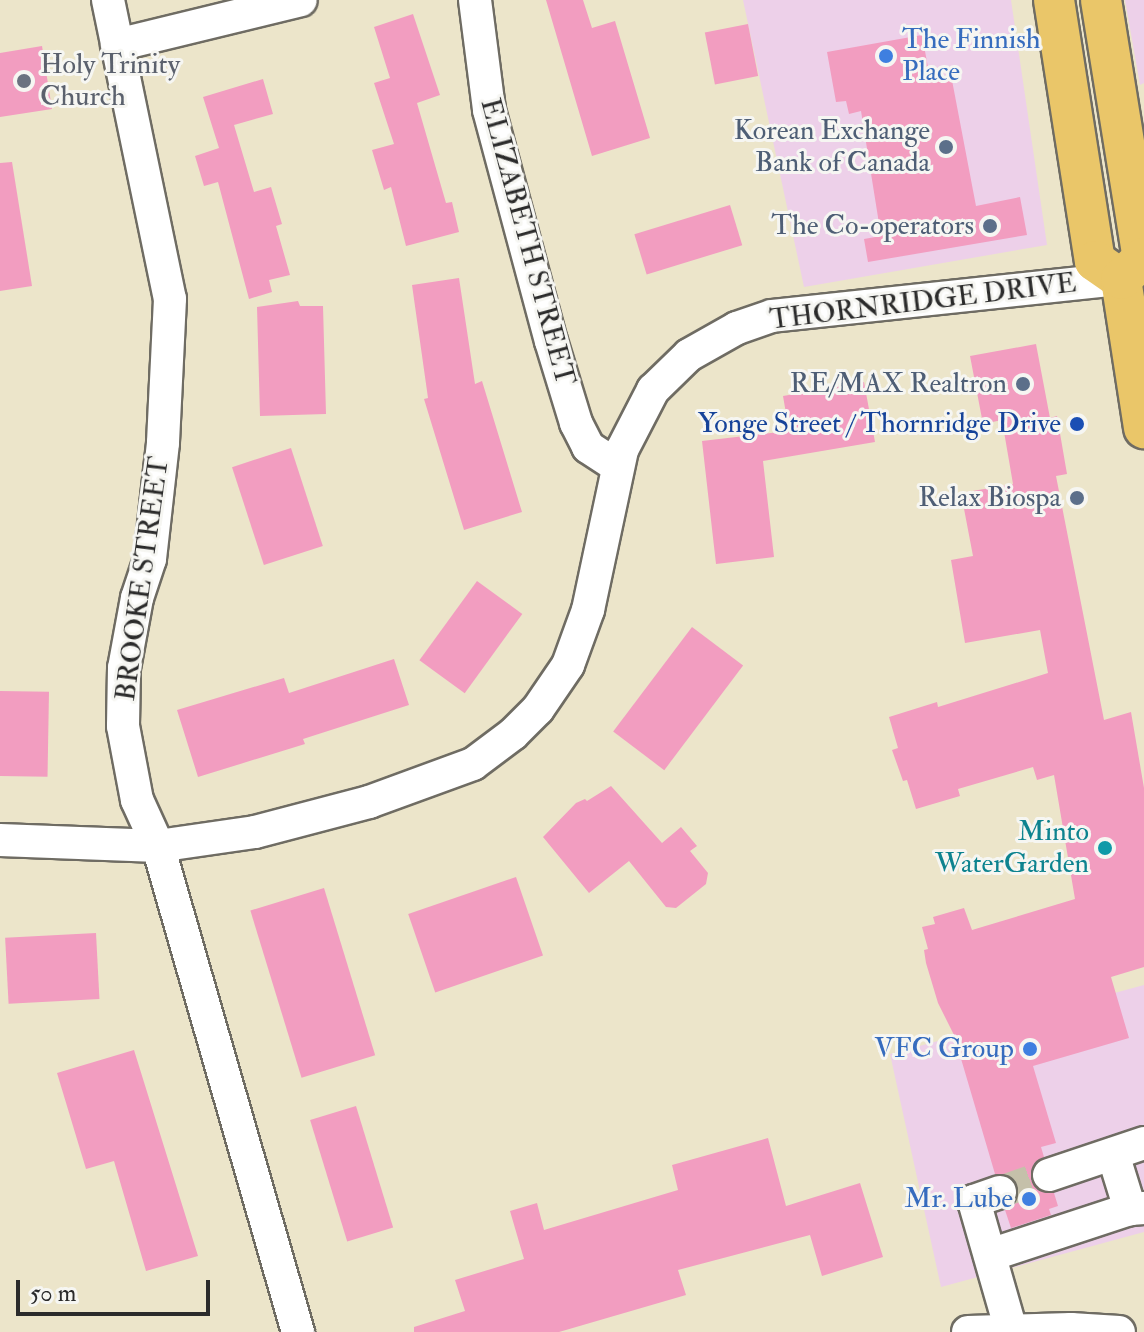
<!DOCTYPE html>
<html>
<head>
<meta charset="utf-8">
<style>
  body { margin:0 }
  #map { position:relative; width:1144px; height:1332px; overflow:hidden; background:#ece5ca; font-family:"IM FELL Double Pica",serif }
  div>[style] { position:absolute }
  [style*='--x'] { left:calc(var(--x)*1px); top:calc(var(--y)*1px); width:calc(var(--w)*1px); rotate:calc(var(--a)*1deg) }
  .built>* { inset:0; background:#edd0e9 }
  .building>* { inset:0; background:#f29dc0; transform-origin:0 0 }
  .minor-tunnel>* { height:32px; margin-top:-16px; transform-origin:0; background:repeating-linear-gradient(90deg,#c5c0aa 0 32px,transparent 0 48px) }
  .roads { filter:drop-shadow(2px 0 #6f6c63) drop-shadow(-2px 0 #6f6c63) drop-shadow(0 2px #6f6c63) drop-shadow(0 -2px #6f6c63) }
  .minor>* { height:32px; margin:-16px; padding:0 16px; transform-origin:16px; border-radius:16px; background:#fff }
  .major>* { height:40px; margin:-20px; padding:0 20px; transform-origin:20px; border-radius:20px; background:#eac669 }
  .dots>* { width:22px; height:22px; translate:-50% -50%; box-sizing:border-box; border:4px solid #f6f6f2; border-radius:50% }
  span { translate:-50% -50%; white-space:nowrap; text-align:center; line-height:1.15; -webkit-text-stroke:6px #f6f6f2; paint-order:stroke }
  .shop-label { font-size:28px; color:#366cbe }
  .left { translate:0 -50%; text-align:left }
  .right { translate:-100% -50%; text-align:right }
  .worship-label { font-size:28px; color:#5b616d }
  .service-label { font-size:28px; color:#4e5e75 }
  .street-label { font-size:28px; color:#2b2b2b }
  .transit-label { font-size:28px; color:#164399 }
  .culture-label { font-size:28px; color:#0d838f }
  .scale { position:absolute; left:16px; top:1280px; width:194px; height:36px; box-sizing:border-box; border:4px solid #2b2b2b; border-top:0; padding-left:10px; font-size:24px; line-height:28px; white-space:nowrap; color:#2b2b2b; -webkit-text-stroke:6px #f6f6f2; paint-order:stroke }
</style>
</head>
<body>
<div id="map">
  <div class="built">
    <i style="clip-path:polygon(743px 0,1011px 0,1047px 245px,804px 287px)"></i>
    <i style="clip-path:polygon(1125px 0,1144px 0,1144px 83px,1140px 85px)"></i>
    <i style="clip-path:polygon(1144px 985px,1144px 1232px,941px 1287px,890px 1054px)"></i>
  </div>
  <div class="building">
    <i style="clip-path:polygon(546px 0,583px 0,592px 28px,615px 21px,650px 138px,592px 156px)"></i>
    <i style="clip-path:polygon(413px 14px,440px 95px,417px 103px,446px 203px,452px 202px,459px 232px,406px 246px,391px 187px,384px 190px,372px 150px,394px 144px,374px 83px,390px 78px,374px 27px)"></i>
    <i style="left:748px;top:24px;width:53px;height:44px;rotate:79deg"></i>
    <i style="clip-path:polygon(922px 35px,930px 78px,951px 75px,976px 206px,1020px 197px,1027px 235px,868px 262px,864px 239px,881px 236px,861px 111px,849px 114px,846px 101px,836px 102px,827px 52px)"></i>
    <i style="clip-path:polygon(42px 46px,52px 109px,0 117px,0 53px)"></i>
    <i style="clip-path:polygon(263px 79px,273px 114px,234px 125px,254px 192px,271px 187px,282px 224px,276px 226px,290px 275px,269px 280px,272px 292px,249px 299px,218px 182px,204px 186px,195px 156px,219px 148px,203px 97px)"></i>
    <i style="clip-path:polygon(12px 162px,32px 286px,0 291px,0 163px)"></i>
    <i style="left:730px;top:205px;width:42px;height:100px;rotate:73deg"></i>
    <i style="clip-path:polygon(459px 278px,475px 384px,482px 381px,522px 512px,464px 530px,424px 399px,428px 398px,412px 285px)"></i>
    <i style="clip-path:polygon(298px 301px,300px 306px,323px 306px,326px 414px,260px 416px,257px 307px)"></i>
    <i style="clip-path:polygon(1036px 344px,1050px 418px,1057px 416px,1067px 474px,1056px 476px,1104px 720px,1131px 712px,1144px 788px,1144px 967px,1111px 977px,1129px 1038px,1033px 1066px,1056px 1143px,1041px 1147px,1044px 1157px,1034px 1163px,1031px 1180px,1037px 1190px,1054px 1193px,1058px 1206px,1049px 1209px,1051px 1215px,1011px 1228px,1005px 1210px,1015px 1204px,1018px 1187px,1012px 1177px,995px 1174px,954px 1035px,938px 1003px,926px 963px,924px 950px,928px 949px,922px 927px,935px 924px,933px 917px,964px 908px,972px 930px,1075px 899px,1054px 775px,1037px 780px,1033px 767px,958px 789px,960px 796px,916px 809px,907px 780px,903px 781px,892px 750px,898px 748px,889px 717px,937px 702px,938px 707px,1048px 673px,1040px 630px,965px 643px,951px 560px,973px 556px,961px 493px,1013px 484px,1002px 420px,983px 424px,970px 356px)"></i>
    <i style="clip-path:polygon(864px 382px,875px 442px,763px 461px,774px 557px,716px 564px,702px 441px,789px 431px,783px 396px)"></i>
    <i style="left:291px;top:448px;width:103px;height:62px;rotate:72deg"></i>
    <i style="left:477px;top:581px;width:56px;height:98px;rotate:36deg"></i>
    <i style="left:692px;top:627px;width:64px;height:131px;rotate:37deg"></i>
    <i style="clip-path:polygon(394px 659px,409px 705px,303px 739px,305px 744px,198px 777px,177px 710px,284px 678px,289px 693px)"></i>
    <i style="left:0;top:691px;width:49px;height:85px;rotate:1deg"></i>
    <i style="clip-path:polygon(611px 786px,662px 843px,681px 827px,697px 846px,690px 851px,708px 873px,706px 884px,676px 908px,666px 907px,629px 861px,589px 893px,543px 837px,576px 803px,585px 799px,587px 801px)"></i>
    <i style="left:516px;top:877px;width:83px;height:114px;rotate:71deg"></i>
    <i style="left:324px;top:888px;width:175px;height:77px;rotate:73deg"></i>
    <i style="left:96px;top:933px;width:66px;height:91px;rotate:87deg"></i>
    <i style="clip-path:polygon(134px 1050px,198px 1256px,146px 1271px,114px 1161px,86px 1169px,57px 1073px)"></i>
    <i style="left:356px;top:1106px;width:127px;height:48px;rotate:73deg"></i>
    <i style="clip-path:polygon(768px 1138px,786px 1206px,860px 1183px,883px 1257px,822px 1276px,810px 1235px,678px 1270px,686px 1295px,559px 1332px,414px 1332px,414px 1327px,465px 1311px,455px 1280px,524px 1259px,510px 1211px,537px 1203px,544px 1230px,678px 1190px,672px 1165px)"></i>
  </div>
  <div class="minor-tunnel">
    <i style="--x:1000;--y:1192;--w:52;--a:-19.1"></i>
  </div>
  <div class="roads">
    <div class="minor">
      <i style="--x:108;--y:0;--w:305;--a:78.3"></i>
      <i style="--x:170;--y:299;--w:144;--a:92.8"></i>
      <i style="--x:163;--y:443;--w:117;--a:96.4"></i>
      <i style="--x:150;--y:559;--w:41;--a:108.4"></i>
      <i style="--x:137;--y:598;--w:71;--a:100.5"></i>
      <i style="--x:124;--y:668;--w:58;--a:91"></i>
      <i style="--x:123;--y:726;--w:75;--a:79.3"></i>
      <i style="--x:137;--y:800;--w:51;--a:65.5"></i>
      <i style="--x:158;--y:846;--w:506;--a:73.93"></i>
      <i style="--x:475;--y:0;--w:111;--a:82.7"></i>
      <i style="--x:489;--y:110;--w:239;--a:75"></i>
      <i style="--x:551;--y:341;--w:86;--a:73"></i>
      <i style="--x:576;--y:423;--w:27;--a:63"></i>
      <i style="--x:588;--y:447;--w:33;--a:33"></i>
      <i style="--x:117;--y:45;--w:189;--a:-13.7"></i>
      <i style="--x:0;--y:840;--w:158;--a:2.2"></i>
      <i style="--x:158;--y:846;--w:98;--a:-8.2"></i>
      <i style="--x:255;--y:832;--w:118;--a:-14.7"></i>
      <i style="--x:369;--y:802;--w:111;--a:-20.1"></i>
      <i style="--x:473;--y:764;--w:50;--a:-36.9"></i>
      <i style="--x:513;--y:734;--w:35;--a:-45"></i>
      <i style="--x:538;--y:709;--w:53;--a:-55.7"></i>
      <i style="--x:568;--y:665;--w:59;--a:-70"></i>
      <i style="--x:588;--y:610;--w:164;--a:-78"></i>
      <i style="--x:622;--y:450;--w:68;--a:-62.7"></i>
      <i style="--x:653;--y:390;--w:50;--a:-44.2"></i>
      <i style="--x:689;--y:355;--w:55;--a:-29.4"></i>
      <i style="--x:737;--y:328;--w:37;--a:-19"></i>
      <i style="--x:772;--y:316;--w:351;--a:-6.1"></i>
      <i style="--x:1113;--y:1154;--w:58;--a:72.8"></i>
      <i style="--x:1049;--y:1175;--w:100;--a:-18.6"></i>
      <i style="--x:1000;--y:1192;--w:28;--a:161"></i>
      <i style="--x:974;--y:1201;--w:134;--a:74"></i>
      <i style="--x:990;--y:1255;--w:147;--a:-18.2"></i>
      <i style="--x:1130;--y:1209;--w:14;--a:-4"></i>
      <i style="--x:968;--y:1332;--w:103;--a:-1.7"></i>
      <i style="--x:1071;--y:1329;--w:48;--a:3.6"></i>
    </div>
    <div class="major">
      <i style="--x:1054;--y:0;--w:264;--a:81.1"></i>
      <i style="--x:1095;--y:261;--w:32;--a:35"></i>
      <i style="--x:1121;--y:279;--w:151;--a:81.2"></i>
      <i style="--x:1101;--y:0;--w:261;--a:80.8"></i>
      <i style="--x:1143;--y:258;--w:30;--a:136"></i>
    </div>
  </div>
  <div class="dots">
    <i style="left:886px;top:56px;background:#3f7fe0"></i>
    <i style="left:24px;top:81px;background:#6b7280"></i>
    <i style="left:946px;top:147px;background:#5c6f8a"></i>
    <i style="left:990px;top:226px;background:#5c6f8a"></i>
    <i style="left:1023px;top:384px;background:#5c6f8a"></i>
    <i style="left:1077px;top:424px;background:#1a4fb4"></i>
    <i style="left:1077px;top:498px;background:#5c6f8a"></i>
    <i style="left:1105px;top:848px;background:#0f9aa8"></i>
    <i style="left:1030px;top:1049px;background:#3f7fe0"></i>
    <i style="left:1029px;top:1199px;background:#3f7fe0"></i>
  </div>
  <div class="shop-label">
    <span class="left" style="left:902px;top:56px">The Finnish<br>Place</span>
    <span class="right" style="left:1014px;top:1049px">VFC Group</span>
    <span class="right" style="left:1013px;top:1199px">Mr. Lube</span>
  </div>
  <div class="worship-label">
    <span class="left" style="left:40px;top:81px">Holy Trinity<br>Church</span>
  </div>
  <div class="service-label">
    <span class="right" style="left:930px;top:147px">Korean Exchange<br>Bank of Canada</span>
    <span class="right" style="left:974px;top:226px">The Co-operators</span>
    <span class="right" style="left:1007px;top:384px">RE/MAX Realtron</span>
    <span class="right" style="left:1061px;top:498px">Relax Biospa</span>
  </div>
  <div class="street-label">
    <span style="left:527px;top:242px;rotate:75deg">ELIZABETH STREET</span>
    <span style="left:923px;top:302px;rotate:-7deg">THORNRIDGE DRIVE</span>
    <span style="left:143px;top:579px;rotate:-82deg">BROOKE STREET</span>
  </div>
  <div class="transit-label">
    <span class="right" style="left:1061px;top:424px">Yonge Street / Thornridge Drive</span>
  </div>
  <div class="culture-label">
    <span class="right" style="left:1089px;top:848px">Minto<br>WaterGarden</span>
  </div>
  <div class="scale">50 m</div>
</div>
</body>
</html>
